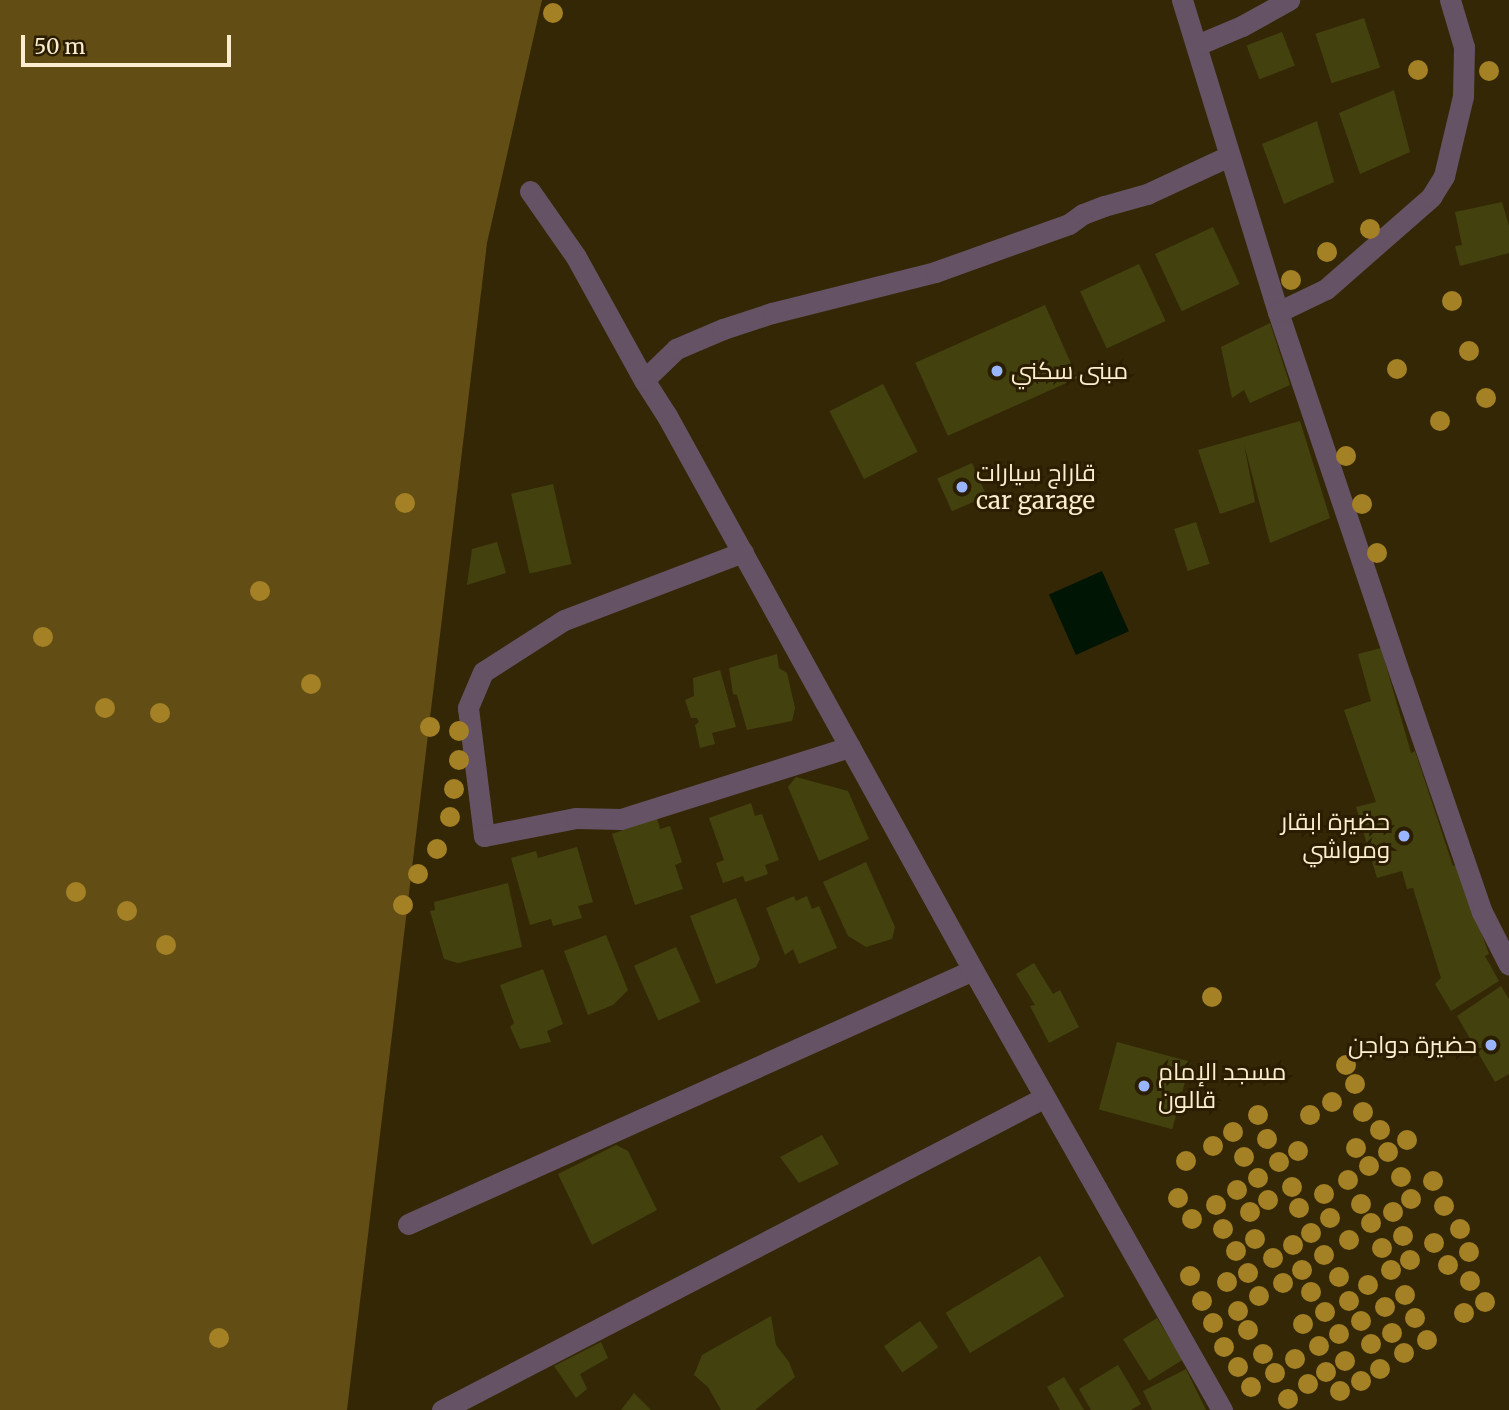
<!DOCTYPE html>
<html>
<head>
<meta charset="utf-8">
<style>
  body { margin:0 }
  #map { position:relative; width:1509px; height:1410px; overflow:hidden; background:#342705; font-family:Merriweather,Cairo,serif }
  div>[style] { position:absolute }
  [style*='--x'] { left:calc(var(--x)*1px); top:calc(var(--y)*1px); width:calc(var(--w)*1px); rotate:calc(var(--a)*1deg) }
  .green>* { inset:0; background:#624d15 }
  .water>* { inset:0; background:#001503; transform-origin:0 0 }
  .building>* { inset:0; background:#43420f; transform-origin:0 0 }
  .street>* { height:21px; margin:-10.5px; padding:0 10.5px; transform-origin:10.5px; border-radius:10.5px; background:#655265 }
  .trees>* { width:20px; height:20px; margin:-10px; border-radius:50%; background:#a48125 }
  .dots>* { width:19px; height:19px; translate:-50% -50%; box-sizing:border-box; border:4px solid #2a1d00; border-radius:50% }
  span { translate:-50% -50%; white-space:nowrap; text-align:center; line-height:1.15; -webkit-text-stroke:6px #2a1d00; paint-order:stroke }
  .poi-label { font-size:24px; color:#fbedce }
  .left { translate:0 -50%; text-align:left }
  .right { translate:-100% -50%; text-align:right }
  .scale { position:absolute; left:21px; top:35px; width:210px; height:32px; box-sizing:border-box; border:4px solid #fbedce; border-top:0; padding-left:9px; font-size:21px; line-height:24px; white-space:nowrap; color:#fbedce; -webkit-text-stroke:5px #2a1d00; paint-order:stroke }
</style>
</head>
<body>
<div id="map">
  <div class="green">
    <i style="clip-path:polygon(0 0,542px 0,487px 243px,347px 1410px,0 1410px)"></i>
  </div>
  <div class="water">
    <i style="left:1102px;top:571px;width:66px;height:58px;rotate:66deg"></i>
  </div>
  <div class="building">
    <i style="left:1364px;top:18px;width:52px;height:51px;rotate:72deg"></i>
    <i style="left:1282px;top:32px;width:36px;height:38px;rotate:69deg"></i>
    <i style="clip-path:polygon(1394px 90px,1410px 152px,1360px 174px,1339px 113px)"></i>
    <i style="clip-path:polygon(1317px 121px,1334px 182px,1284px 204px,1262px 144px)"></i>
    <i style="clip-path:polygon(1502px 202px,1509px 226px,1509px 253px,1460px 266px,1455px 246px,1462px 245px,1455px 212px)"></i>
    <i style="left:1213px;top:227px;width:63px;height:64px;rotate:65deg"></i>
    <i style="left:1139px;top:264px;width:63px;height:65px;rotate:65deg"></i>
    <i style="left:1045px;top:305px;width:80px;height:142px;rotate:66deg"></i>
    <i style="clip-path:polygon(1270px 323px,1290px 385px,1250px 403px,1244px 390px,1232px 398px,1221px 347px)"></i>
    <i style="left:883px;top:384px;width:76px;height:60px;rotate:63deg"></i>
    <i style="clip-path:polygon(1300px 421px,1330px 518px,1270px 543px,1244px 444px,1255px 502px,1220px 514px,1198px 450px)"></i>
    <i style="left:972px;top:463px;width:36px;height:38px;rotate:66deg"></i>
    <i style="left:553px;top:484px;width:82px;height:43px;rotate:77deg"></i>
    <i style="left:1196px;top:522px;width:44px;height:23px;rotate:72deg"></i>
    <i style="clip-path:polygon(497px 542px,506px 573px,467px 585px,472px 549px)"></i>
    <i style="clip-path:polygon(1381px 648px,1411px 753px,1415px 751px,1453px 866px,1457px 865px,1489px 954px,1485px 956px,1499px 981px,1451px 1011px,1435px 984px,1441px 978px,1413px 888px,1407px 889px,1402px 871px,1377px 878px,1356px 807px,1376px 802px,1344px 710px,1371px 701px,1358px 654px)"></i>
    <i style="clip-path:polygon(777px 654px,779px 668px,787px 673px,795px 708px,792px 721px,747px 730px,737px 695px,733px 694px,729px 668px)"></i>
    <i style="clip-path:polygon(720px 670px,736px 727px,712px 733px,715px 744px,700px 748px,695px 725px,699px 722px,697px 718px,691px 718px,685px 700px,694px 696px,693px 678px)"></i>
    <i style="clip-path:polygon(796px 777px,848px 791px,869px 839px,819px 861px,788px 787px)"></i>
    <i style="clip-path:polygon(751px 803px,755px 816px,762px 814px,779px 860px,765px 865px,768px 874px,745px 882px,743px 876px,723px 883px,716px 863px,724px 860px,709px 818px)"></i>
    <i style="clip-path:polygon(657px 818px,660px 829px,670px 826px,682px 862px,675px 865px,683px 889px,635px 905px,612px 834px)"></i>
    <i style="clip-path:polygon(577px 847px,593px 902px,578px 906px,582px 918px,553px 926px,551px 919px,530px 925px,511px 858px,536px 851px,538px 858px)"></i>
    <i style="clip-path:polygon(866px 862px,895px 927px,892px 939px,866px 947px,848px 936px,823px 882px)"></i>
    <i style="clip-path:polygon(508px 883px,522px 947px,458px 963px,444px 959px,430px 911px,435px 910px,434px 902px)"></i>
    <i style="clip-path:polygon(794px 896px,796px 901px,807px 896px,812px 909px,819px 906px,837px 948px,799px 964px,793px 949px,785px 955px,766px 908px)"></i>
    <i style="clip-path:polygon(736px 898px,760px 959px,756px 967px,716px 984px,690px 916px)"></i>
    <i style="clip-path:polygon(606px 935px,628px 990px,613px 1005px,588px 1015px,564px 951px)"></i>
    <i style="left:676px;top:947px;width:60px;height:46px;rotate:66deg"></i>
    <i style="clip-path:polygon(1034px 963px,1053px 994px,1060px 990px,1079px 1027px,1049px 1043px,1030px 1006px,1035px 1005px,1016px 974px)"></i>
    <i style="clip-path:polygon(543px 969px,563px 1024px,547px 1031px,551px 1042px,520px 1049px,510px 1027px,514px 1023px,500px 985px)"></i>
    <i style="clip-path:polygon(1501px 986px,1509px 999px,1509px 1074px,1495px 1082px,1457px 1016px)"></i>
    <i style="left:1117px;top:1042px;width:76px;height:70px;rotate:15deg"></i>
    <i style="clip-path:polygon(822px 1135px,839px 1164px,799px 1183px,780px 1157px)"></i>
    <i style="clip-path:polygon(616px 1145px,628px 1151px,657px 1210px,592px 1245px,558px 1174px)"></i>
    <i style="left:1040px;top:1256px;width:47px;height:110px;rotate:59deg"></i>
    <i style="clip-path:polygon(771px 1316px,776px 1345px,789px 1362px,795px 1377px,755px 1410px,721px 1410px,708px 1387px,694px 1375px,702px 1355px)"></i>
    <i style="left:1157px;top:1318px;width:49px;height:40px;rotate:58deg"></i>
    <i style="left:920px;top:1321px;width:32px;height:44px;rotate:55deg"></i>
    <i style="clip-path:polygon(601px 1342px,608px 1358px,580px 1374px,587px 1389px,576px 1398px,554px 1366px)"></i>
    <i style="clip-path:polygon(1118px 1365px,1141px 1404px,1131px 1410px,1091px 1410px,1079px 1389px)"></i>
    <i style="clip-path:polygon(1186px 1369px,1206px 1410px,1152px 1410px,1143px 1391px)"></i>
    <i style="clip-path:polygon(1064px 1377px,1084px 1410px,1060px 1410px,1047px 1387px)"></i>
    <i style="clip-path:polygon(634px 1393px,651px 1410px,621px 1410px)"></i>
  </div>
  <div class="street">
    <i style="--x:1182;--y:0;--w:326;--a:72.9"></i>
    <i style="--x:1278;--y:312;--w:388;--a:71.4"></i>
    <i style="--x:1402;--y:680;--w:245;--a:71"></i>
    <i style="--x:1482;--y:912;--w:59;--a:63"></i>
    <i style="--x:1197;--y:45;--w:49;--a:-22.9"></i>
    <i style="--x:1242;--y:26;--w:54;--a:-29"></i>
    <i style="--x:530;--y:191;--w:80;--a:55.1"></i>
    <i style="--x:576;--y:257;--w:141;--a:61.1"></i>
    <i style="--x:1278;--y:312;--w:53;--a:-25.6"></i>
    <i style="--x:1326;--y:289;--w:140;--a:-41.2"></i>
    <i style="--x:1431;--y:197;--w:25;--a:-58"></i>
    <i style="--x:1444;--y:176;--w:82;--a:-76.6"></i>
    <i style="--x:1463;--y:96;--w:49;--a:-88.8"></i>
    <i style="--x:1464;--y:47;--w:49;--a:-106.6"></i>
    <i style="--x:743;--y:552;--w:191;--a:159.2"></i>
    <i style="--x:564;--y:620;--w:96;--a:147.3"></i>
    <i style="--x:483;--y:672;--w:39;--a:113"></i>
    <i style="--x:468;--y:708;--w:129;--a:82.9"></i>
    <i style="--x:484;--y:836;--w:94;--a:-11.1"></i>
    <i style="--x:576;--y:818;--w:45;--a:1.3"></i>
    <i style="--x:621;--y:819;--w:240;--a:-17.5"></i>
    <i style="--x:408;--y:1224;--w:619;--a:-24.21"></i>
    <i style="--x:442;--y:1410;--w:679;--a:-27.43"></i>
    <i style="--x:1222;--y:1410;--w:506;--a:-119.51"></i>
    <i style="--x:973;--y:970;--w:633;--a:-118.91"></i>
    <i style="--x:667;--y:416;--w:43;--a:-122.6"></i>
    <i style="--x:644;--y:380;--w:45;--a:-44.1"></i>
    <i style="--x:676;--y:349;--w:51;--a:-23.1"></i>
    <i style="--x:723;--y:329;--w:52;--a:-18.1"></i>
    <i style="--x:772;--y:313;--w:168;--a:-14.1"></i>
    <i style="--x:935;--y:272;--w:142;--a:-19.7"></i>
    <i style="--x:1069;--y:224;--w:17;--a:-36"></i>
    <i style="--x:1083;--y:214;--w:22;--a:-21"></i>
    <i style="--x:1104;--y:206;--w:45;--a:-15.6"></i>
    <i style="--x:1147;--y:194;--w:90;--a:-24.9"></i>
  </div>
  <div class="trees">
    <i style="left:553px;top:13px"></i>
    <i style="left:1418px;top:70px"></i>
    <i style="left:1489px;top:71px"></i>
    <i style="left:1370px;top:229px"></i>
    <i style="left:1327px;top:252px"></i>
    <i style="left:1291px;top:280px"></i>
    <i style="left:1452px;top:301px"></i>
    <i style="left:1469px;top:351px"></i>
    <i style="left:1397px;top:369px"></i>
    <i style="left:1486px;top:398px"></i>
    <i style="left:1440px;top:421px"></i>
    <i style="left:1346px;top:456px"></i>
    <i style="left:405px;top:503px"></i>
    <i style="left:1362px;top:504px"></i>
    <i style="left:1377px;top:553px"></i>
    <i style="left:260px;top:591px"></i>
    <i style="left:43px;top:637px"></i>
    <i style="left:311px;top:684px"></i>
    <i style="left:105px;top:708px"></i>
    <i style="left:160px;top:713px"></i>
    <i style="left:430px;top:727px"></i>
    <i style="left:459px;top:731px"></i>
    <i style="left:459px;top:760px"></i>
    <i style="left:454px;top:789px"></i>
    <i style="left:450px;top:817px"></i>
    <i style="left:437px;top:849px"></i>
    <i style="left:418px;top:874px"></i>
    <i style="left:76px;top:892px"></i>
    <i style="left:403px;top:905px"></i>
    <i style="left:127px;top:911px"></i>
    <i style="left:166px;top:945px"></i>
    <i style="left:1212px;top:997px"></i>
    <i style="left:1346px;top:1065px"></i>
    <i style="left:1355px;top:1084px"></i>
    <i style="left:1332px;top:1102px"></i>
    <i style="left:1363px;top:1112px"></i>
    <i style="left:1258px;top:1115px"></i>
    <i style="left:1310px;top:1115px"></i>
    <i style="left:1380px;top:1130px"></i>
    <i style="left:1233px;top:1132px"></i>
    <i style="left:1267px;top:1139px"></i>
    <i style="left:1407px;top:1140px"></i>
    <i style="left:1213px;top:1146px"></i>
    <i style="left:1356px;top:1148px"></i>
    <i style="left:1298px;top:1151px"></i>
    <i style="left:1388px;top:1152px"></i>
    <i style="left:1244px;top:1157px"></i>
    <i style="left:1186px;top:1161px"></i>
    <i style="left:1279px;top:1162px"></i>
    <i style="left:1369px;top:1166px"></i>
    <i style="left:1401px;top:1177px"></i>
    <i style="left:1258px;top:1178px"></i>
    <i style="left:1348px;top:1180px"></i>
    <i style="left:1433px;top:1181px"></i>
    <i style="left:1292px;top:1187px"></i>
    <i style="left:1237px;top:1190px"></i>
    <i style="left:1324px;top:1194px"></i>
    <i style="left:1178px;top:1198px"></i>
    <i style="left:1411px;top:1199px"></i>
    <i style="left:1268px;top:1200px"></i>
    <i style="left:1361px;top:1204px"></i>
    <i style="left:1216px;top:1205px"></i>
    <i style="left:1444px;top:1206px"></i>
    <i style="left:1299px;top:1208px"></i>
    <i style="left:1250px;top:1212px"></i>
    <i style="left:1393px;top:1212px"></i>
    <i style="left:1330px;top:1218px"></i>
    <i style="left:1192px;top:1219px"></i>
    <i style="left:1371px;top:1223px"></i>
    <i style="left:1223px;top:1229px"></i>
    <i style="left:1460px;top:1229px"></i>
    <i style="left:1311px;top:1233px"></i>
    <i style="left:1403px;top:1236px"></i>
    <i style="left:1255px;top:1239px"></i>
    <i style="left:1349px;top:1240px"></i>
    <i style="left:1434px;top:1243px"></i>
    <i style="left:1293px;top:1245px"></i>
    <i style="left:1382px;top:1248px"></i>
    <i style="left:1236px;top:1251px"></i>
    <i style="left:1469px;top:1252px"></i>
    <i style="left:1324px;top:1255px"></i>
    <i style="left:1273px;top:1258px"></i>
    <i style="left:1410px;top:1260px"></i>
    <i style="left:1448px;top:1265px"></i>
    <i style="left:1302px;top:1270px"></i>
    <i style="left:1391px;top:1270px"></i>
    <i style="left:1248px;top:1273px"></i>
    <i style="left:1190px;top:1276px"></i>
    <i style="left:1339px;top:1277px"></i>
    <i style="left:1470px;top:1281px"></i>
    <i style="left:1227px;top:1282px"></i>
    <i style="left:1283px;top:1283px"></i>
    <i style="left:1368px;top:1285px"></i>
    <i style="left:1311px;top:1292px"></i>
    <i style="left:1405px;top:1295px"></i>
    <i style="left:1259px;top:1296px"></i>
    <i style="left:1202px;top:1301px"></i>
    <i style="left:1349px;top:1301px"></i>
    <i style="left:1485px;top:1302px"></i>
    <i style="left:1385px;top:1307px"></i>
    <i style="left:1238px;top:1311px"></i>
    <i style="left:1325px;top:1312px"></i>
    <i style="left:1464px;top:1313px"></i>
    <i style="left:1415px;top:1318px"></i>
    <i style="left:1361px;top:1321px"></i>
    <i style="left:1213px;top:1323px"></i>
    <i style="left:1303px;top:1324px"></i>
    <i style="left:1248px;top:1330px"></i>
    <i style="left:1392px;top:1333px"></i>
    <i style="left:1339px;top:1334px"></i>
    <i style="left:219px;top:1338px"></i>
    <i style="left:1427px;top:1340px"></i>
    <i style="left:1371px;top:1344px"></i>
    <i style="left:1319px;top:1346px"></i>
    <i style="left:1224px;top:1347px"></i>
    <i style="left:1404px;top:1353px"></i>
    <i style="left:1263px;top:1354px"></i>
    <i style="left:1295px;top:1359px"></i>
    <i style="left:1345px;top:1361px"></i>
    <i style="left:1238px;top:1367px"></i>
    <i style="left:1380px;top:1369px"></i>
    <i style="left:1326px;top:1372px"></i>
    <i style="left:1275px;top:1373px"></i>
    <i style="left:1361px;top:1381px"></i>
    <i style="left:1308px;top:1384px"></i>
    <i style="left:1251px;top:1387px"></i>
    <i style="left:1340px;top:1391px"></i>
    <i style="left:1288px;top:1399px"></i>
  </div>
  <div class="dots">
    <i style="left:997px;top:371px;background:#99b5fd"></i>
    <i style="left:962px;top:487px;background:#99b5fd"></i>
    <i style="left:1404px;top:836px;background:#99b5fd"></i>
    <i style="left:1491px;top:1045px;background:#99b5fd"></i>
    <i style="left:1144px;top:1086px;background:#99b5fd"></i>
  </div>
  <div class="poi-label">
    <span class="left" style="left:1011px;top:371px">مبنى سكني</span>
    <span class="left" style="left:976px;top:487px">قاراج سيارات<br>car garage</span>
    <span class="right" style="left:1390px;top:836px">حضيرة ابقار<br>ومواشي</span>
    <span class="right" style="left:1477px;top:1045px">حضيرة دواجن</span>
    <span class="left" style="left:1158px;top:1086px">مسجد الإمام<br>قالون</span>
  </div>
  <div class="scale">50 m</div>
</div>
</body>
</html>
